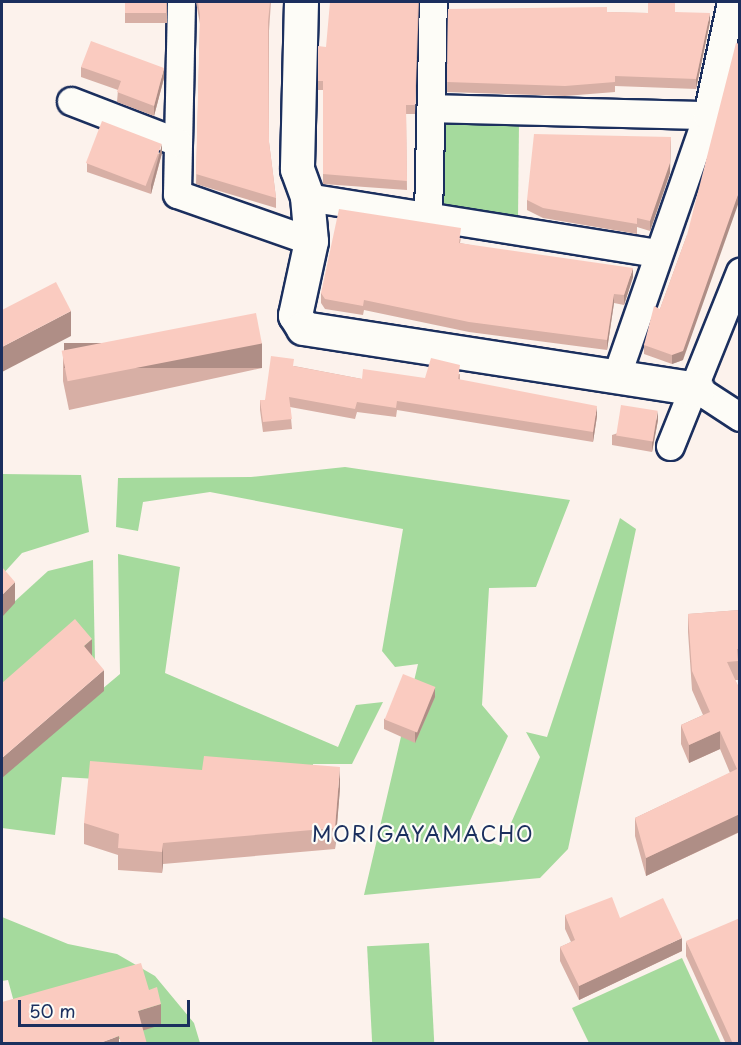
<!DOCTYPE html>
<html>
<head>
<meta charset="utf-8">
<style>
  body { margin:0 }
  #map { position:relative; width:741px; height:1045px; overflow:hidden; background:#fcf2ec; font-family:"Playpen Sans",sans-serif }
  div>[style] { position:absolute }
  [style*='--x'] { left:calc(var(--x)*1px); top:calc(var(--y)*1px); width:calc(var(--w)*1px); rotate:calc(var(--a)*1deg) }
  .green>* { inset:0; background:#a5da9d; transform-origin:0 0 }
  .roads { filter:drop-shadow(2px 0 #1b2f5e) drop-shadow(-2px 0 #1b2f5e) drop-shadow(0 2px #1b2f5e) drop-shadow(0 -2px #1b2f5e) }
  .street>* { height:27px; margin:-13.5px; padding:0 13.5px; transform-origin:13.5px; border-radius:13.5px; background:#fdfcf7 }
  .secondary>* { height:33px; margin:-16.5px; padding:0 16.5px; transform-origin:16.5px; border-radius:16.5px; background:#fdfcf7 }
  .wall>* { inset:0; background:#d7afa5; transform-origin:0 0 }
  .shaded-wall>* { inset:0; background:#af8e86; transform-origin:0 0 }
  .building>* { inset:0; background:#facbc0; transform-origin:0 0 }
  span { translate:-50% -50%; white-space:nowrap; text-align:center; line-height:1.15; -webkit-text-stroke:4.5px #fdfcf7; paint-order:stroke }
  .quarter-label { font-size:21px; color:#1b2f5e; letter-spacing:1.5px }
  .frame { position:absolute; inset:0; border:3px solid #1b2f5e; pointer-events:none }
  .scale { position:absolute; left:18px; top:1000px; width:172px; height:27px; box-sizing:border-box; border:3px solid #1b2f5e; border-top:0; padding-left:8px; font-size:18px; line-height:21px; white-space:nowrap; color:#1b2f5e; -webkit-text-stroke:4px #fdfcf7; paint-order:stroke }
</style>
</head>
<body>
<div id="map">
  <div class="green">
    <i style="clip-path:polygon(450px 119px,519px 122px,518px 220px,447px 207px,438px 195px,439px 131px)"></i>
    <i style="clip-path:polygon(345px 467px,570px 500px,536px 587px,489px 588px,482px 705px,508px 736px,465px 832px,501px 846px,540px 757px,526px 732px,547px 737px,620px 518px,636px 529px,568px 849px,540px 878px,364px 895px,418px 664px,395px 667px,382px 651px,403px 529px,210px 492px,143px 502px,138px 531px,116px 527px,118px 478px,251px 477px)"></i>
    <i style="clip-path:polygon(2px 474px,81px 475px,89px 532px,22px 553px,2px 575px)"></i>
    <i style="clip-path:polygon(118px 554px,180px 567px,165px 673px,338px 747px,356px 705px,383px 702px,352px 764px,313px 764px,311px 791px,62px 777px,55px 835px,2px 828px,2px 773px,120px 674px)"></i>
    <i style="clip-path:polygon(93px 560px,95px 663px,2px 690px,2px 613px,48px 571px)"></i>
    <i style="clip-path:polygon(2px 917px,68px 944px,117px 954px,155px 976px,194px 1023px,200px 1043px,132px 1043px,15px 1006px,8px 980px,2px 981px)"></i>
    <i style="left:429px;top:943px;width:100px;height:62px;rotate:87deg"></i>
    <i style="clip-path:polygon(682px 958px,721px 1043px,589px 1043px,572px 1008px)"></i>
  </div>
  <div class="roads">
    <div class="street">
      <i style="--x:181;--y:2;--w:192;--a:91.2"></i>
      <i style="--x:177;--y:194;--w:142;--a:19.3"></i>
      <i style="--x:71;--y:101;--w:114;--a:21.1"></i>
      <i style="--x:431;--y:108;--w:276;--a:1.5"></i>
      <i style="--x:307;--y:197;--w:355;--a:9.1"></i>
      <i style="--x:428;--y:216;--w:214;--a:-88.7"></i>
      <i style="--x:616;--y:377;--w:277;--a:-70.8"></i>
      <i style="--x:707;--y:115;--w:116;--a:-78"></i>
      <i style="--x:697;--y:389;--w:51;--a:33.1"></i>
      <i style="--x:670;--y:446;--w:188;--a:-68.1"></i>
    </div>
    <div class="secondary">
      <i style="--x:301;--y:2;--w:167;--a:91.4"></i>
      <i style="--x:297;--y:169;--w:30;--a:70"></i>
      <i style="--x:307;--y:197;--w:44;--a:84.8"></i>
      <i style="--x:311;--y:241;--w:76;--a:102.2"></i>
      <i style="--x:295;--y:315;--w:15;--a:58"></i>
      <i style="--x:303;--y:328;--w:399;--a:8.8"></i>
    </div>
  </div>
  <div class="wall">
    <i style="left:125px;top:2px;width:42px;height:21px"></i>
    <i style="clip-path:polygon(196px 2px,271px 2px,269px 31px,269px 142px,276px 198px,276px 208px,196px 184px,200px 24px)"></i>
    <i style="clip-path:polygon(419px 2px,415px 114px,406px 114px,407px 190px,323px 184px,323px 90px,318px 90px,318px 81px,326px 47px)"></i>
    <i style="clip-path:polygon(448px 9px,648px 13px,675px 12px,710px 22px,696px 89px,615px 86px,615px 92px,565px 96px,447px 92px)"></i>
    <i style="clip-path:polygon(81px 67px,164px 78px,154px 116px,117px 102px,118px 90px,81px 77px)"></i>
    <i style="clip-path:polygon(162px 153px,151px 194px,87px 172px,87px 163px)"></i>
    <i style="clip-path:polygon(670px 173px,650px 231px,637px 227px,637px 234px,543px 218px,527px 210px,527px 200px)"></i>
    <i style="clip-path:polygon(687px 235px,683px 360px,672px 364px,644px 354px,644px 345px,660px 309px)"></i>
    <i style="clip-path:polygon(461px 238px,460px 243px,633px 277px,624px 305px,614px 303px,607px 350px,469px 332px,364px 310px,363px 315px,325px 309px,321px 303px,321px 293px)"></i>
    <i style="clip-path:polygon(63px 356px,262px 368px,69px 410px,63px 381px)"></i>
    <i style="clip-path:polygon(294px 366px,362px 379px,425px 378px,460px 374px,460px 380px,597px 416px,593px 442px,397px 410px,396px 417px,357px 412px,355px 419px,290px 407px,292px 429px,263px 432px,260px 410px,260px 400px,265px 400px)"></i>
    <i style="clip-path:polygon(658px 420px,652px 452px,612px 445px,612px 435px)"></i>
    <i style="clip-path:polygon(740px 610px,740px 667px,738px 667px,738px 680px,735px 680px,740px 690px,740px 832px,646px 876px,635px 836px,635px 818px,730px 773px,720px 749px,689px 763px,681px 744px,681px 725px,703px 715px,692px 690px,688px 632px,688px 614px)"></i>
    <i style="clip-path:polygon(435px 697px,415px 743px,384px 729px,384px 719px)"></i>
    <i style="clip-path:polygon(340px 788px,335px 849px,163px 864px,162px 873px,118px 870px,118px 855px,84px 844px,84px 823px)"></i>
    <i style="clip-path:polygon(565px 915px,620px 918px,682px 951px,579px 1000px,560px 961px,560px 947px,571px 942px,565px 929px)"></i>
    <i style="clip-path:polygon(686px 941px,740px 1044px,726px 1044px,686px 956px)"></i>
  </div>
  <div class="shaded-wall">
    <i style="clip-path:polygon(710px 13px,710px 22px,696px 89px,696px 79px)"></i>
    <i style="clip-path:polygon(164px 68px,164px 78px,154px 116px,154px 106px)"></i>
    <i style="clip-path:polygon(671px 137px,670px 173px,650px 231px,650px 221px)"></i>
    <i style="clip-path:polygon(162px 144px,162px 153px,151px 194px,151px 185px)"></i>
    <i style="clip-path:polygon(740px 189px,740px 199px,683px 360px,672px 364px,672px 355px)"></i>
    <i style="clip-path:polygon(633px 268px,633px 277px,624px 305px,624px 295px)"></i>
    <i style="clip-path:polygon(614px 294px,614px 303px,607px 350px,607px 340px)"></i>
    <i style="clip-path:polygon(71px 311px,71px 336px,2px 372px,2px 347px)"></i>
    <i style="left:262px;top:343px;width:25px;height:198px;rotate:90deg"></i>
    <i style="clip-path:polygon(597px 406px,597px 416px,593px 442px,593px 432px)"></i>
    <i style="clip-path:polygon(658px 411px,658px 420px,652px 452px,652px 443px)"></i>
    <i style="clip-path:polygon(15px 582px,15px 603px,2px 617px,2px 595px)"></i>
    <i style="clip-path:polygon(92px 639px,92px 660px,84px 646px)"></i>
    <i style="clip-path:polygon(104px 670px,104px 691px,2px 778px,2px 758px)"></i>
    <i style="clip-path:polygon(435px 687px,435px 697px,415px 743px,415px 733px)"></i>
    <i style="clip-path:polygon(720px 731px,720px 749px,689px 763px,689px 745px)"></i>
    <i style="clip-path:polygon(340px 767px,340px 788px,335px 849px,335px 828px)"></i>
    <i style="clip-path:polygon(739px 813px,739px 832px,646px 876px,646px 858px)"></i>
    <i style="clip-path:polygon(163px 843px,163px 864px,162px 873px,162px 852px)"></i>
    <i style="clip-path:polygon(682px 938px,682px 951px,579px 1000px,579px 986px)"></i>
    <i style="clip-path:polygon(161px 1004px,161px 1025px,138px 1032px,138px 1011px)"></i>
    <i style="clip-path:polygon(119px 1036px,119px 1044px,97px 1044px)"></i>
  </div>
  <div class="building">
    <i style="left:125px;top:2px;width:41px;height:11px"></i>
    <i style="clip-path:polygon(198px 2px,270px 2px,268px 22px,269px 142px,276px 198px,196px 174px,200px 15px)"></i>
    <i style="clip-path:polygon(330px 2px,418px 2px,415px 105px,406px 105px,407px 181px,323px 174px,323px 81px,318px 81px,318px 46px,326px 47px)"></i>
    <i style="clip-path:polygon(648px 2px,675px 2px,675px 12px,710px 13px,696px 79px,615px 76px,615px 82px,565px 86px,447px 82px,448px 9px,607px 7px,607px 12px,648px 13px)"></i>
    <i style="clip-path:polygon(91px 41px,164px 68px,154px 106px,117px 92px,121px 81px,81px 67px)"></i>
    <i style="clip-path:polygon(736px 43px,740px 44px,740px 189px,683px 351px,672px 355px,644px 345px,654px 306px,660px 309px,687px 235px)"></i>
    <i style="left:102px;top:121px;width:64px;height:45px;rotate:21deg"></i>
    <i style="clip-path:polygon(534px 134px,671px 137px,670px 163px,650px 221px,637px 218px,637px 224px,543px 208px,527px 200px)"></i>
    <i style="clip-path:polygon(339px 209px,461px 228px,459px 243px,633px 268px,624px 295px,614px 294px,607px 340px,469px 322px,364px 300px,363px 306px,325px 299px,321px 293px)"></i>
    <i style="clip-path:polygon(56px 282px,71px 311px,2px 347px,2px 310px)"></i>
    <i style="left:256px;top:313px;width:31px;height:198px;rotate:79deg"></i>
    <i style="clip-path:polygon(271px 356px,294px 359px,293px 366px,362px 379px,363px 369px,425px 378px,431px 358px,460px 365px,458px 379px,597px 406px,593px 432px,397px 401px,396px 408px,357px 402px,355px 409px,289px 397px,292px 419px,263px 422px,260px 400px,265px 400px)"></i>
    <i style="left:621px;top:405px;width:37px;height:31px;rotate:9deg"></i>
    <i style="clip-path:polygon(2px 567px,15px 582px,2px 595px)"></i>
    <i style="clip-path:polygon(740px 610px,740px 649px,737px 649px,738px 661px,727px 662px,740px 690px,740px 814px,646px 858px,635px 818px,737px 769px,720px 731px,689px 745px,681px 725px,710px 712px,692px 671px,688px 614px)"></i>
    <i style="clip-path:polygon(75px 619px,92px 639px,84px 646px,104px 670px,2px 758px,2px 683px)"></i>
    <i style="left:403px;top:674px;width:35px;height:49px;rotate:22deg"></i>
    <i style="clip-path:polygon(204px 756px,340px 767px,335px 828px,163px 843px,162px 852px,118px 848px,119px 834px,84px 823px,90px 761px,202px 770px)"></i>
    <i style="clip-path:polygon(612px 897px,620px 918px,663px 898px,682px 938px,579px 986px,560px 947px,575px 940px,565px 915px)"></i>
    <i style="clip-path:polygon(740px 918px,740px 1044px,733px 1044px,686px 941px)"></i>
    <i style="clip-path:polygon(141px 963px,149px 990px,157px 987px,161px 1004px,138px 1011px,147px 1044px,121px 1044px,119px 1036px,97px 1044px,2px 1044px,2px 1002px)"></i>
  </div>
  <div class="quarter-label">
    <span style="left:423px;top:833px">MORIGAYAMACHO</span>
  </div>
  <div class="frame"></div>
  <div class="scale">50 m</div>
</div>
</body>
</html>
